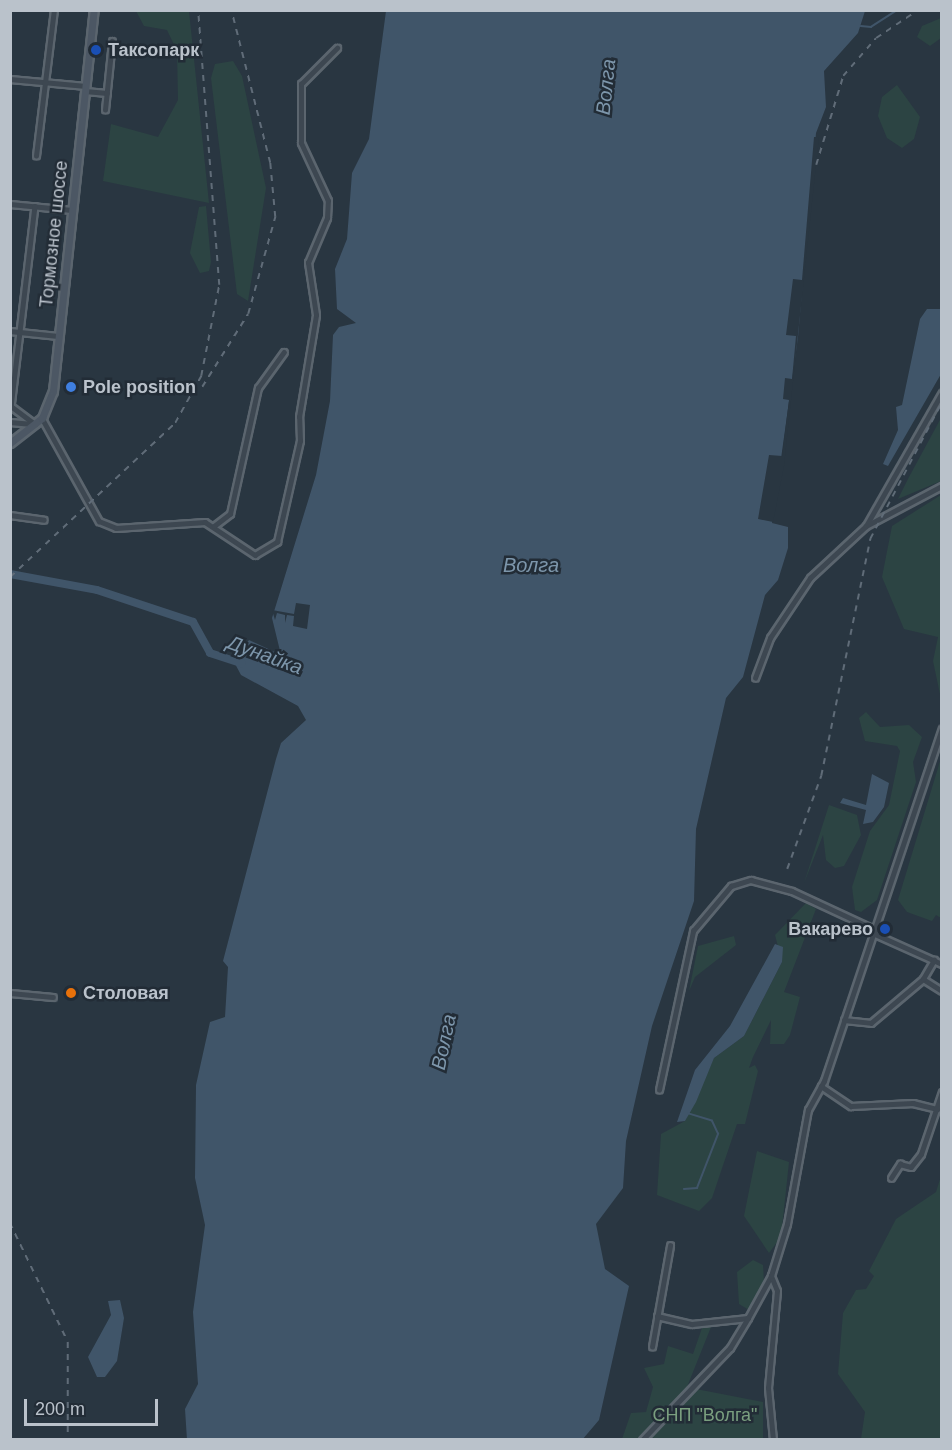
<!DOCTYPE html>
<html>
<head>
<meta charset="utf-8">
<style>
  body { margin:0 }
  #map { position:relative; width:952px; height:1450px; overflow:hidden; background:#293641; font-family:Arial,sans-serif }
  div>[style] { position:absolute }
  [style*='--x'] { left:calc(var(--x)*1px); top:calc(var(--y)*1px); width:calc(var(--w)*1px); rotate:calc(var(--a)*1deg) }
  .green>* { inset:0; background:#2c4443 }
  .water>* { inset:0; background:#405569 }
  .pier>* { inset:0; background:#293641 }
  .stream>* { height:1.5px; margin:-0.75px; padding:0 0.75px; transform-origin:0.75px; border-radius:0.75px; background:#405569 }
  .river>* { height:8px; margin:-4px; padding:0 4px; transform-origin:4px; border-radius:4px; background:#405569 }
  .roads { filter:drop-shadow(2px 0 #5b656e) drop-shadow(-2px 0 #5b656e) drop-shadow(0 2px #5b656e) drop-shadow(0 -2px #5b656e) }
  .street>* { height:4.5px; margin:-2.25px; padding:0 2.25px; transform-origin:2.25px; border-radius:2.25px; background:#3d4751 }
  .secondary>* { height:7px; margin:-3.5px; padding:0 3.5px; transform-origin:3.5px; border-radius:3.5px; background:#4c5764 }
  .rail>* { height:1.5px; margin-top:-0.75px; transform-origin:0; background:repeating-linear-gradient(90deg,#606c78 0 6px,transparent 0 12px) }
  .dots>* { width:16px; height:16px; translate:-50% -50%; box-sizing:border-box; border:3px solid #222c36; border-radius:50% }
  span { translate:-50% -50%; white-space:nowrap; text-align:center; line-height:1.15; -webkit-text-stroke:5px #222c36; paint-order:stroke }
  .poi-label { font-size:18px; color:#bac2cb; font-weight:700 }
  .left { translate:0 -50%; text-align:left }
  .right { translate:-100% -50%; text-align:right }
  .street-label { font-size:18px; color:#bac2cb }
  .park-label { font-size:18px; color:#7a9f7f }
  .water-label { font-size:20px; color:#7d96ab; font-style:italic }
  .frame { position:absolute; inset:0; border:12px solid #bac2cb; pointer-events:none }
  .scale { position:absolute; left:24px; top:1399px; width:134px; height:27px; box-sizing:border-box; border:3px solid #bac2cb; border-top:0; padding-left:8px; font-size:18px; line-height:21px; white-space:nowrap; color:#bac2cb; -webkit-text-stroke:4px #222c36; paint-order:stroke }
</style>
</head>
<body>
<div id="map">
  <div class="green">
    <i style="clip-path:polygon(136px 11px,189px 11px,209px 203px,103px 181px,111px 124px,158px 137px,178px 100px,177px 51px,167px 30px,144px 26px)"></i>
    <i style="clip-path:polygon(941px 18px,941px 38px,930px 46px,917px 37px,922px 26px)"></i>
    <i style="clip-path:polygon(233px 61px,242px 76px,266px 188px,248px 301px,237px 294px,211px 78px,215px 64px)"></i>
    <i style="clip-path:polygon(897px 85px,920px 117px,914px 139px,902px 148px,887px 138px,878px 116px,882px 97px)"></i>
    <i style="clip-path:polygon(206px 206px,211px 262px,209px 271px,200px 273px,190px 253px,199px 207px)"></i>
    <i style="clip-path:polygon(941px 418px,941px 481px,898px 499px,909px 477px)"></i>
    <i style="clip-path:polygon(941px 495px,941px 699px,933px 661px,938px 637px,904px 629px,882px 577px,892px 526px)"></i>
    <i style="clip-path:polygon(866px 712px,880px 727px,909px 725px,922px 737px,913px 762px,916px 782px,877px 900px,861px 912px,855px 910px,852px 887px,870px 831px,889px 805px,900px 751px,897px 746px,865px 741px,859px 718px)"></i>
    <i style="clip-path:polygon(941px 758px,941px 918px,936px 915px,932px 921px,907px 912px,898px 900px)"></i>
    <i style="clip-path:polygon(829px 805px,857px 815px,861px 835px,844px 866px,835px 868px,826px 860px,823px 835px,804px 883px)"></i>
    <i style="clip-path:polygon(806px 903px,816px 909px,784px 992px,800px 997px,790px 1035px,784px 1044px,770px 1044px,771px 1020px,753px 1057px,749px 1068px,755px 1065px,758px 1071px,745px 1124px,737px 1124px,712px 1198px,699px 1211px,657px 1195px,661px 1134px,685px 1121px,714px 1058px,744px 1036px,782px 962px,775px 935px)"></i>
    <i style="clip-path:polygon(734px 936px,736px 945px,695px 977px,689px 991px,698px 946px)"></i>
    <i style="clip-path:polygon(757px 1151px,789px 1162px,781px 1237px,769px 1253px,744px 1216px)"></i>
    <i style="clip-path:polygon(941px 1176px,941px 1439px,861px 1439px,865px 1412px,838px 1374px,843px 1313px,856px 1290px,866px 1289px,874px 1276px,869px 1271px,896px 1219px,936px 1192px)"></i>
    <i style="clip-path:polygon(753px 1260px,763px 1265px,764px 1282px,749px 1310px,739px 1304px,737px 1272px)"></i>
    <i style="clip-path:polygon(711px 1327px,685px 1392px,639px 1439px,622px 1439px,631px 1413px,646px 1412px,653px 1387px,644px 1368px,664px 1364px,668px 1346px,693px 1354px,702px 1328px)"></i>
    <i style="clip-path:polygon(696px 1389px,763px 1402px,763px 1439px,644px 1440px)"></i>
  </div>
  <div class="water">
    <i style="clip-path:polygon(386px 11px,865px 11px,858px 33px,824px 71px,826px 107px,816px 133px,798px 337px,772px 523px,788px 527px,788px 548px,778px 580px,765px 595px,743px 677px,726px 698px,696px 829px,694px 901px,652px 1026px,626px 1141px,623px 1188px,596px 1224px,605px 1269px,629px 1286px,599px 1420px,582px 1440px,187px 1440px,185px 1409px,198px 1384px,193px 1312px,205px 1225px,195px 1178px,196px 1085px,210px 1022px,225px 1017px,228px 967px,223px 961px,276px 759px,281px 743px,306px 720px,298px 706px,241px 675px,233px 660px,249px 640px,281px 655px,272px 618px,316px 475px,330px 401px,333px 335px,339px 327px,356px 323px,337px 309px,335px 269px,347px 239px,352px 173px,369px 139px)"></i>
    <i style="clip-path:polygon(927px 309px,941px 309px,941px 374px,888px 466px,883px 464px,898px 430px,896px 407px,902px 405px,920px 319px)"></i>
    <i style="clip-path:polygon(872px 774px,889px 783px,884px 807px,873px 822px,863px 824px,866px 810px,840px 803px,843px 798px,866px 805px)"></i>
    <i style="clip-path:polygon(775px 944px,783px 947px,782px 962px,744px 1036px,714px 1058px,696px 1102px,685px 1121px,677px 1122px,695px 1070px,730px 1026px)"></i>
    <i style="clip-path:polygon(120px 1300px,124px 1318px,117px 1361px,105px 1377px,97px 1377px,88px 1357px,111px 1315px,108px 1301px)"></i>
  </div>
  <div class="pier">
    <i style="clip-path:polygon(814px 137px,819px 137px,784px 466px,773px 522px,758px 519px,769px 455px,782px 456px,789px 400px,783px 399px,785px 378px,792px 379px,796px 336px,786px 335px,793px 279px,802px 280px)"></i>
    <i style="clip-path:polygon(296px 603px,310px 605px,307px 629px,293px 626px,294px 616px,287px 615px,285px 623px,285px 615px,277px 613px,275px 620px,272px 610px,294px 614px)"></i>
  </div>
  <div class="stream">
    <i style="--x:861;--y:26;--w:10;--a:6"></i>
    <i style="--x:871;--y:27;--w:31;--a:-33"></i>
    <i style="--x:684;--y:1189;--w:13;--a:-4"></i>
    <i style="--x:697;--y:1188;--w:58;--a:-68.7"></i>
    <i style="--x:718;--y:1134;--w:14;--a:-115"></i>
    <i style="--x:712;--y:1121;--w:24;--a:-163"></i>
  </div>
  <div class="river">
    <i style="--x:10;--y:574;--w:88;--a:10.4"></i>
    <i style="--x:97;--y:590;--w:101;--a:18.4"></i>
    <i style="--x:193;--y:622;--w:35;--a:61"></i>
    <i style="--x:210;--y:653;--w:33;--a:18"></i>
  </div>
  <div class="roads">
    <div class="street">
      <i style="--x:10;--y:79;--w:76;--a:5.3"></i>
      <i style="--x:85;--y:91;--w:22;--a:5"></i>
      <i style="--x:105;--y:110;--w:69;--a:-84.2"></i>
      <i style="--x:36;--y:156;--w:147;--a:-83"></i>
      <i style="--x:10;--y:204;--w:62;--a:5.5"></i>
      <i style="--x:35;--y:206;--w:201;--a:96.8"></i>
      <i style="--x:11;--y:406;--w:30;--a:37"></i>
      <i style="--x:10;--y:331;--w:48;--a:5.9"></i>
      <i style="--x:42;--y:418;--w:118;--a:61"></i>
      <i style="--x:99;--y:521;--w:18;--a:22"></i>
      <i style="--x:116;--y:528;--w:89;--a:-3.9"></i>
      <i style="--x:205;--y:522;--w:60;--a:33.4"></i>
      <i style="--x:255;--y:555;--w:26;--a:-31"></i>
      <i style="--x:277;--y:542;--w:104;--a:-77.2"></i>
      <i style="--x:300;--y:441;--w:24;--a:-92"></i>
      <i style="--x:299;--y:417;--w:103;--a:-80.5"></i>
      <i style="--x:316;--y:315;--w:53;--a:-98.7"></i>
      <i style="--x:308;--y:263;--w:49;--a:-67.1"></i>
      <i style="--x:327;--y:218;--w:17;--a:-87"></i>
      <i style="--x:328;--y:201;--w:64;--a:-115"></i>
      <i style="--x:301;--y:143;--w:59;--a:-90"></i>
      <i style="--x:301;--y:84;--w:51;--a:-45"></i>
      <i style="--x:10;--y:422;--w:25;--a:5"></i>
      <i style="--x:10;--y:515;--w:34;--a:8"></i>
      <i style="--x:214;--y:526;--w:20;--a:-37"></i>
      <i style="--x:230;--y:514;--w:129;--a:-77.5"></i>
      <i style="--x:258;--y:388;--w:44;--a:-54.2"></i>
      <i style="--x:866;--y:526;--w:153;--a:-60.3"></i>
      <i style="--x:755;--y:678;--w:43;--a:-69.4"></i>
      <i style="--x:770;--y:638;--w:72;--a:-56.3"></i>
      <i style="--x:810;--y:578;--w:76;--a:-42.9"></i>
      <i style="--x:866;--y:526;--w:86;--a:-27.8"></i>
      <i style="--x:875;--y:934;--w:73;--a:24.1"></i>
      <i style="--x:923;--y:979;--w:22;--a:32"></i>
      <i style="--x:10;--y:993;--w:43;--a:5.3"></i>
      <i style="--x:844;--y:1020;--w:27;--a:6"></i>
      <i style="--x:871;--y:1023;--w:68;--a:-40.2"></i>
      <i style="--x:923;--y:979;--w:22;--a:-60"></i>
      <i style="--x:821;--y:1086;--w:36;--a:34"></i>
      <i style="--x:851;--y:1106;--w:62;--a:-2.8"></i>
      <i style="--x:913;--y:1103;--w:25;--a:14"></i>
      <i style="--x:659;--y:1090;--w:163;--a:-77.9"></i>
      <i style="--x:693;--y:931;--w:59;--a:-49.8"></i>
      <i style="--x:731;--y:886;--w:21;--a:-17"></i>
      <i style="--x:751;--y:880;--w:42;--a:15"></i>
      <i style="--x:792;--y:891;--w:93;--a:24.9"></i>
      <i style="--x:891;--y:1178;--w:17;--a:-57"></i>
      <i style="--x:900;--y:1164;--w:11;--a:15"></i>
      <i style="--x:911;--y:1167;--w:16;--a:-52"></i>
      <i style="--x:921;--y:1154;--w:65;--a:-71.3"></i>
      <i style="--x:657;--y:1316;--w:36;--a:13"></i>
      <i style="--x:692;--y:1324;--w:56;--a:-6.1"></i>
      <i style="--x:748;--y:1318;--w:48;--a:-61.3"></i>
      <i style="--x:652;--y:1347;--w:103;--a:-79.9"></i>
      <i style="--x:642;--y:1440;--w:127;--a:-46.3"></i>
      <i style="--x:730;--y:1348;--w:35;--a:-59"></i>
      <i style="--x:773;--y:1440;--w:52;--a:-95.5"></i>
      <i style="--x:768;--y:1388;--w:97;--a:-84.7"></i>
      <i style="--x:777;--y:1291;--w:16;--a:-112"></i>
      <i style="--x:771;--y:1276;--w:54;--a:-72.9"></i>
      <i style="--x:787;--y:1224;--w:116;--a:-79.6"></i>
      <i style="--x:808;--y:1110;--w:33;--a:-61"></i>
      <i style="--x:824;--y:1081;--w:371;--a:-71.5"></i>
    </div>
    <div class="secondary">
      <i style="--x:10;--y:443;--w:41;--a:-38"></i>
      <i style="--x:42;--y:418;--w:29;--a:-68"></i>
      <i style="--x:53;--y:391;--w:383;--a:-83.9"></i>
    </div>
  </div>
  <div class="rail">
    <i style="--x:816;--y:165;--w:93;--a:-73.1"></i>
    <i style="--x:843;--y:76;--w:50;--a:-49"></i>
    <i style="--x:876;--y:38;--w:50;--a:-33.7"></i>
    <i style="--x:202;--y:387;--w:86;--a:-57.8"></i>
    <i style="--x:248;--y:314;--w:101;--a:-74.4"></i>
    <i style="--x:275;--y:217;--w:54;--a:-95.3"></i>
    <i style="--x:270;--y:163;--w:158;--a:-104.3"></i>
    <i style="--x:10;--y:577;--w:226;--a:-43"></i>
    <i style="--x:175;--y:423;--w:54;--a:-61"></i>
    <i style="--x:201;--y:376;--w:93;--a:-78.8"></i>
    <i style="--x:219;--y:285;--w:276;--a:-94.4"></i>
    <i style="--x:787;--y:869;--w:99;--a:-69.9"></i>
    <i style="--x:821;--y:776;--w:242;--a:-78.3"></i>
    <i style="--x:870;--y:539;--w:155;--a:-62.3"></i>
    <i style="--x:10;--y:1223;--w:132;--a:64"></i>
    <i style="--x:68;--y:1342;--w:98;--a:90"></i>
  </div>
  <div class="dots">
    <i style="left:96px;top:50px;background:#1a4fb4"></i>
    <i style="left:71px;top:387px;background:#3f7fe0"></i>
    <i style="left:885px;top:929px;background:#1a4fb4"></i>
    <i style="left:71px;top:993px;background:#e8710a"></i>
  </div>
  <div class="poi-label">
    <span class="left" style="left:108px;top:50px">Таксопарк</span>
    <span class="left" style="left:83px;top:387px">Pole position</span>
    <span class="right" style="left:873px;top:929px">Вакарево</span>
    <span class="left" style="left:83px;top:993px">Столовая</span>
  </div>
  <div class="street-label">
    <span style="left:54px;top:234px;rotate:-84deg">Тормозное шоссе</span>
  </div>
  <div class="park-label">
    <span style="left:705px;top:1415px">СНП "Волга"</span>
  </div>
  <div class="water-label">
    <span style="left:606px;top:87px;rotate:-84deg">Волга</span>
    <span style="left:531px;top:565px">Волга</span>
    <span style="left:265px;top:655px;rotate:20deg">Дунайка</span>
    <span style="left:444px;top:1042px;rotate:-78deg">Волга</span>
  </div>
  <div class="frame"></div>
  <div class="scale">200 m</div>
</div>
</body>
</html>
